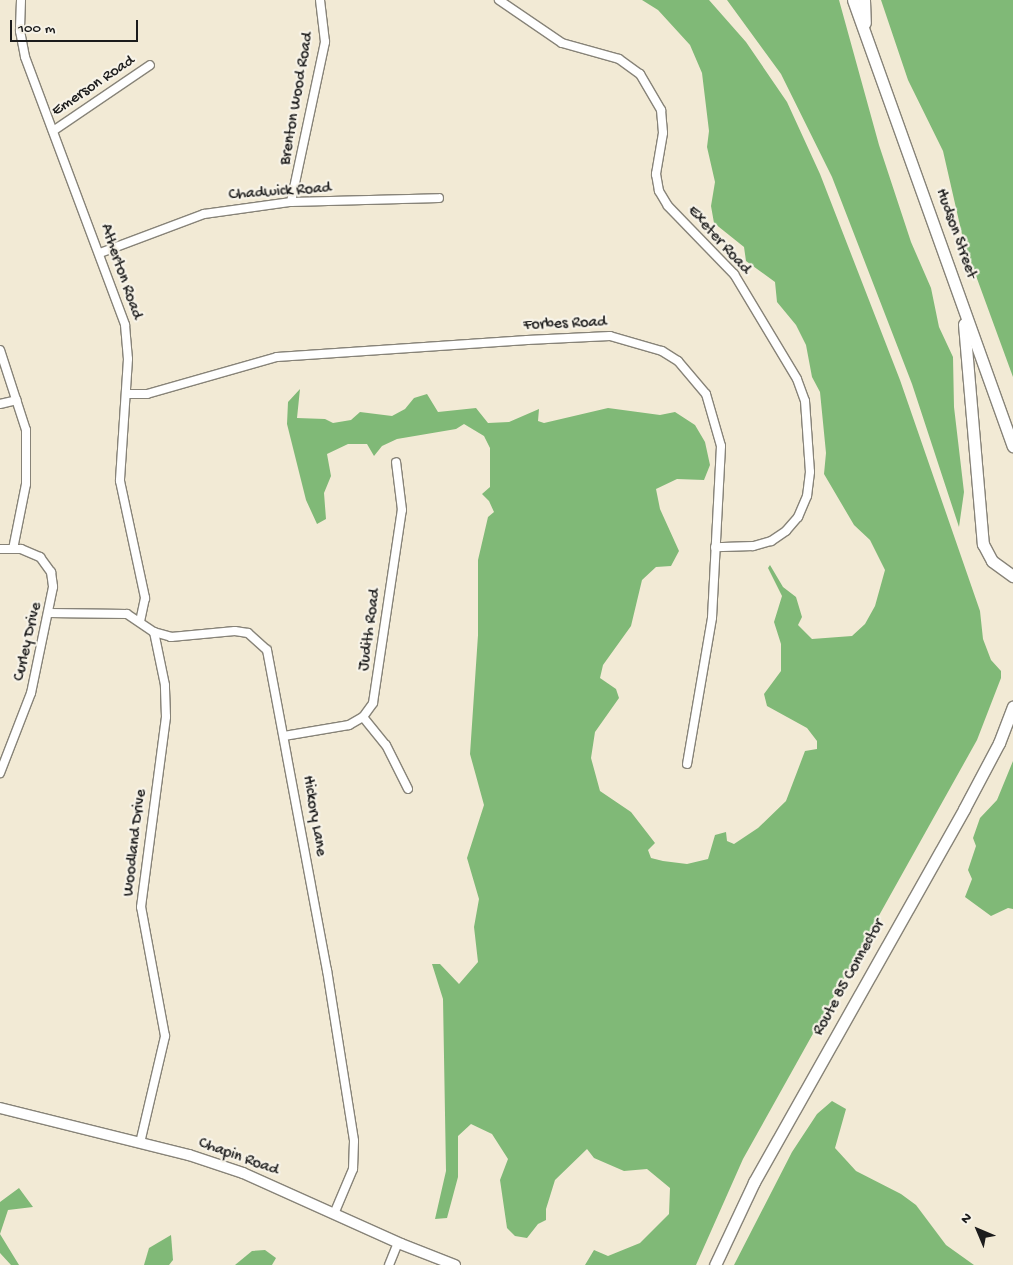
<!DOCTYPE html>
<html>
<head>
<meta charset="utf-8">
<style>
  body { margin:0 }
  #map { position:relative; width:1013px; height:1265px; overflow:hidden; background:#f2ead5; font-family:"Gochi Hand",sans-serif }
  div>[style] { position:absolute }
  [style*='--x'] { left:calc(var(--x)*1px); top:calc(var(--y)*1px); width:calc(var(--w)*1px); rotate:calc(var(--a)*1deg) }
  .forest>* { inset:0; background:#80b977 }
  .roads { filter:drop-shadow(1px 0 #878378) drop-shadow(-1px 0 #878378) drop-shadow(0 1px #878378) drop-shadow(0 -1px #878378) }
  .street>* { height:8px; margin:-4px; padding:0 4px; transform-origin:4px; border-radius:4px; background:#fff }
  .secondary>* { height:10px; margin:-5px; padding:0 5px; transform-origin:5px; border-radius:5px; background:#fff }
  .primary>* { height:11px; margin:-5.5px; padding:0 5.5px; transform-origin:5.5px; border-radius:5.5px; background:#fff }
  span { translate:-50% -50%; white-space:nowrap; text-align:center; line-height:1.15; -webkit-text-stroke:4.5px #f7f3e8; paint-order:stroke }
  .street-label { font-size:16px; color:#1c1c1c }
  .north { position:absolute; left:953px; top:1205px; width:50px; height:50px; -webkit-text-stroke:4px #f7f3e8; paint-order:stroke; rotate:315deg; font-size:14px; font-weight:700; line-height:20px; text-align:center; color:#1c1c1c }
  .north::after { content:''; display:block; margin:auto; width:18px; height:22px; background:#1c1c1c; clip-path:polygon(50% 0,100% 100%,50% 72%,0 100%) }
  .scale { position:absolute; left:10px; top:20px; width:128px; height:22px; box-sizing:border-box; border:2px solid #1c1c1c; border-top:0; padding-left:6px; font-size:15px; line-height:18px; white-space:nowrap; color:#1c1c1c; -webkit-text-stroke:4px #f7f3e8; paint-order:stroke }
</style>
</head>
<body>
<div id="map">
  <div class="forest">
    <i style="clip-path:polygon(642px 0,709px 0,746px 42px,787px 102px,820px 174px,900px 380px,980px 611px,983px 639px,991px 660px,1001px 671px,1001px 678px,977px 740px,743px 1159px,696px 1265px,585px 1265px,594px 1250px,608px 1256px,640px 1243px,669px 1214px,670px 1188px,647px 1169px,624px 1171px,594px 1158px,587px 1149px,555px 1180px,546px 1209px,546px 1220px,538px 1224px,527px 1238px,515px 1236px,507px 1228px,500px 1180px,508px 1159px,492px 1134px,471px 1124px,458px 1136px,458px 1177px,447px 1218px,435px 1219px,446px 1171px,443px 999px,432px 964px,440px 964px,459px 984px,478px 962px,474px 927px,479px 899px,467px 858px,484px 805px,470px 754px,478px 635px,478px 560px,488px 517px,494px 512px,489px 501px,482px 494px,490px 487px,490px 448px,484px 436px,464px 424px,456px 429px,397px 439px,382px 446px,374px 456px,367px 444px,348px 444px,327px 454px,331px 476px,324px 493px,326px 519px,317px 524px,306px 500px,287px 424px,288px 402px,300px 389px,297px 418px,325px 419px,333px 423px,351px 420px,360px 412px,392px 416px,405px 409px,414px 398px,427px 394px,438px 412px,476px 408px,488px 423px,509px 422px,539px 409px,538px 421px,544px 423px,608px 408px,660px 415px,675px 412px,695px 425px,705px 442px,710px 465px,704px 480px,677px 479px,656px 489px,660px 509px,679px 551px,671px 566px,656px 567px,642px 580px,631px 626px,603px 665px,600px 678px,616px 689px,619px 698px,595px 732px,591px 758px,600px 791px,631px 812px,655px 843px,648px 850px,651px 858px,663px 861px,687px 864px,708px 859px,715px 835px,726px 832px,727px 841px,734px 844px,758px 828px,786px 801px,805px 751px,817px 749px,817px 741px,807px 728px,767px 706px,764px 694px,781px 671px,781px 644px,774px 622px,782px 596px,768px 568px,770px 565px,783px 587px,796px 597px,802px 617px,798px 625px,812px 639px,852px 636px,865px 624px,875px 606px,885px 570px,870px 540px,854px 525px,824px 474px,826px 453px,820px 392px,812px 377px,806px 345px,796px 325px,777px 302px,775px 282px,746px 261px,744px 247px,714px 223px,711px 206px,715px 182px,707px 147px,709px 131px,702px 73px,690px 45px,658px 10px)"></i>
    <i style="clip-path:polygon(727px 0,839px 0,879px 145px,911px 242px,931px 288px,939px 327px,953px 357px,954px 407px,964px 492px,959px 527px,912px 384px,832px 177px,781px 74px)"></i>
    <i style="clip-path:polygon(881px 0,1013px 0,1013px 377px,964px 243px,943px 151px,908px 80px)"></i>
    <i style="clip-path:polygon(1013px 761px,1013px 909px,1008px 908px,991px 916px,965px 897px,972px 879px,968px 870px,976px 846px,973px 838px,980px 818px,997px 800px)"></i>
    <i style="clip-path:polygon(832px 1101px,846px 1109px,835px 1148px,856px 1171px,901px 1194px,916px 1205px,946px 1245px,974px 1265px,734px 1265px,792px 1152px,817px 1114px)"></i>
    <i style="clip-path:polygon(19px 1188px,33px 1207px,8px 1210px,0 1234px,19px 1265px,11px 1265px,0 1253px,0 1202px)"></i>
    <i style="clip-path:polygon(171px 1235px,173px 1260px,169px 1265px,144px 1265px,149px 1248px)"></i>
    <i style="clip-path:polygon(265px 1250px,276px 1258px,272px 1265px,235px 1265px,252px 1251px)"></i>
  </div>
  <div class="roads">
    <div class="street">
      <i style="--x:21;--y:0;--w:31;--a:92"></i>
      <i style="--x:20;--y:31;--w:26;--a:79"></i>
      <i style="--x:25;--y:57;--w:286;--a:69.5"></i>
      <i style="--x:125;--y:325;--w:34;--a:85"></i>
      <i style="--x:128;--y:359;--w:122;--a:93.8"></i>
      <i style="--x:120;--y:481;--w:120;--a:77.9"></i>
      <i style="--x:145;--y:598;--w:24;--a:102"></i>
      <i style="--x:499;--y:0;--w:76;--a:34.3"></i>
      <i style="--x:562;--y:43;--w:59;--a:15.7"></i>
      <i style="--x:619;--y:59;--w:26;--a:36"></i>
      <i style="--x:640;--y:74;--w:42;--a:59.7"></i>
      <i style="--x:661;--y:110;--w:23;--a:85"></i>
      <i style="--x:663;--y:133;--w:42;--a:99.7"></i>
      <i style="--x:656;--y:174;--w:17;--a:80"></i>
      <i style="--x:659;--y:191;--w:17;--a:59"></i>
      <i style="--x:668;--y:206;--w:95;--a:45.9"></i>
      <i style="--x:734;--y:274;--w:122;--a:59"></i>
      <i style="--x:797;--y:379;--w:23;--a:70"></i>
      <i style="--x:805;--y:401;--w:71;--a:86"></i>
      <i style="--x:810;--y:472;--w:24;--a:97"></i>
      <i style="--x:807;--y:496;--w:23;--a:113"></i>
      <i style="--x:798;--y:517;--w:18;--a:131"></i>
      <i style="--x:786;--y:531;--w:18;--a:146"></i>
      <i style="--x:771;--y:541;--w:19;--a:164"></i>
      <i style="--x:753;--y:546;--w:38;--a:178"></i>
      <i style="--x:53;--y:131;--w:117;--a:-34.2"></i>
      <i style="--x:291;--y:202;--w:164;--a:-78"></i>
      <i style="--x:325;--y:42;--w:42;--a:-96.8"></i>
      <i style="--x:100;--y:253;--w:111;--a:-20.6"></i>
      <i style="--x:204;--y:214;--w:88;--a:-7.9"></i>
      <i style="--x:291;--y:202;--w:148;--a:-1.5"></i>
      <i style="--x:0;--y:350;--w:84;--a:72"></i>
      <i style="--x:26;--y:430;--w:54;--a:90"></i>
      <i style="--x:26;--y:484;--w:66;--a:101.3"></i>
      <i style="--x:126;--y:394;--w:21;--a:0"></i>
      <i style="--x:147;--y:394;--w:135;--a:-15.9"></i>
      <i style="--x:277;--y:357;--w:251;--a:-3.9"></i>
      <i style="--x:527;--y:340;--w:83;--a:-2.8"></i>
      <i style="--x:610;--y:336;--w:54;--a:16.1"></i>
      <i style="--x:662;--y:351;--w:19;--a:32"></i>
      <i style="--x:678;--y:361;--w:43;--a:49.7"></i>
      <i style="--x:706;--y:394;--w:54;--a:73.9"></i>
      <i style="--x:721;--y:446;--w:172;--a:93"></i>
      <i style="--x:712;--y:618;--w:148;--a:99.7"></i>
      <i style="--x:0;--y:404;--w:17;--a:-13"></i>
      <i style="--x:0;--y:549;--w:21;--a:0"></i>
      <i style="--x:21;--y:549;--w:21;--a:23"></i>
      <i style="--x:40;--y:557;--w:19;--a:54"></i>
      <i style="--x:51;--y:572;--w:15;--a:82"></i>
      <i style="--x:53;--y:587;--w:108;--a:101.7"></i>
      <i style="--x:31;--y:693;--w:86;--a:111.2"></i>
      <i style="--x:49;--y:613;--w:78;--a:0.7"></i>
      <i style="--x:127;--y:614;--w:32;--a:34"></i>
      <i style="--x:154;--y:632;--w:18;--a:16"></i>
      <i style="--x:171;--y:637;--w:64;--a:-5.4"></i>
      <i style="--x:235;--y:631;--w:13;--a:9"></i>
      <i style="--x:248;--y:633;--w:25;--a:42"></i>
      <i style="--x:267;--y:650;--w:326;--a:79.4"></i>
      <i style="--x:327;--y:970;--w:173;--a:81"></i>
      <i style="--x:354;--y:1141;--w:28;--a:92"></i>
      <i style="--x:353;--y:1169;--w:49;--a:112.9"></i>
      <i style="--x:363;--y:717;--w:36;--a:51"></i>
      <i style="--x:386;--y:745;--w:49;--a:63.4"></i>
      <i style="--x:284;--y:736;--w:66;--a:-9.6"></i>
      <i style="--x:349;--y:725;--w:16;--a:-30"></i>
      <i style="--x:363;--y:717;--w:17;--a:-54"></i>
      <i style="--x:373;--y:703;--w:195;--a:-81.5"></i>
      <i style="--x:402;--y:510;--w:48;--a:-97.1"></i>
      <i style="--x:140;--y:1143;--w:110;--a:-76.8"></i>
      <i style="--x:165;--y:1036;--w:131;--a:-100.5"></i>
      <i style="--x:141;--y:907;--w:192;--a:-82.5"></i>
      <i style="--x:166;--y:717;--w:32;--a:-92"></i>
      <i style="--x:165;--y:685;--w:54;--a:-101.7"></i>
      <i style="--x:389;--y:1265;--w:24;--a:-68"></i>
    </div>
    <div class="secondary">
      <i style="--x:0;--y:1108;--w:195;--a:14"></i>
      <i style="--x:189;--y:1155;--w:57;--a:18.4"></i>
      <i style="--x:243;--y:1173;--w:173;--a:24.2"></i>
      <i style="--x:401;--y:1244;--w:58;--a:21.3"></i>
    </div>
    <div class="primary">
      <i style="--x:853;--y:0;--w:474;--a:70.3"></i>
      <i style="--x:864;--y:0;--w:23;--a:88"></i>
      <i style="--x:964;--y:324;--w:221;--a:85.1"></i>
      <i style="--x:983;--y:544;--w:19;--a:62"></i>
      <i style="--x:992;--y:561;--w:26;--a:36"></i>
      <i style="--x:715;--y:1265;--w:92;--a:-64.8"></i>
      <i style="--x:754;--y:1182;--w:428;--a:-60.6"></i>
      <i style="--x:964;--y:809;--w:75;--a:-62.1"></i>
      <i style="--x:999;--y:743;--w:39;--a:-69"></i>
    </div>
  </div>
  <div class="street-label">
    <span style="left:94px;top:87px;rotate:-34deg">Emerson Road</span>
    <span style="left:298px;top:99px;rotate:-80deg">Brenton Wood Road</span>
    <span style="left:280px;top:193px;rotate:-4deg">Chadwick Road</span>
    <span style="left:955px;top:234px;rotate:70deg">Hudson Street</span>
    <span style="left:718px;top:241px;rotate:48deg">Exeter Road</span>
    <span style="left:120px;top:272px;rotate:71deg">Atherton Road</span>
    <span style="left:565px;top:325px;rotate:-2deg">Forbes Road</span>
    <span style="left:371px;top:630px;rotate:-82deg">Judith Road</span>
    <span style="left:29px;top:642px;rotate:-77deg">Curley Drive</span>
    <span style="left:313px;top:816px;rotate:80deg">Hickory Lane</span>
    <span style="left:136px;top:843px;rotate:-83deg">Woodland Drive</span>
    <span style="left:850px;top:978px;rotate:-61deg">Route 85 Connector</span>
    <span style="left:238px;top:1158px;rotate:20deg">Chapin Road</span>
  </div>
  <div class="north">N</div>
  <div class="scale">100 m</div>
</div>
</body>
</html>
